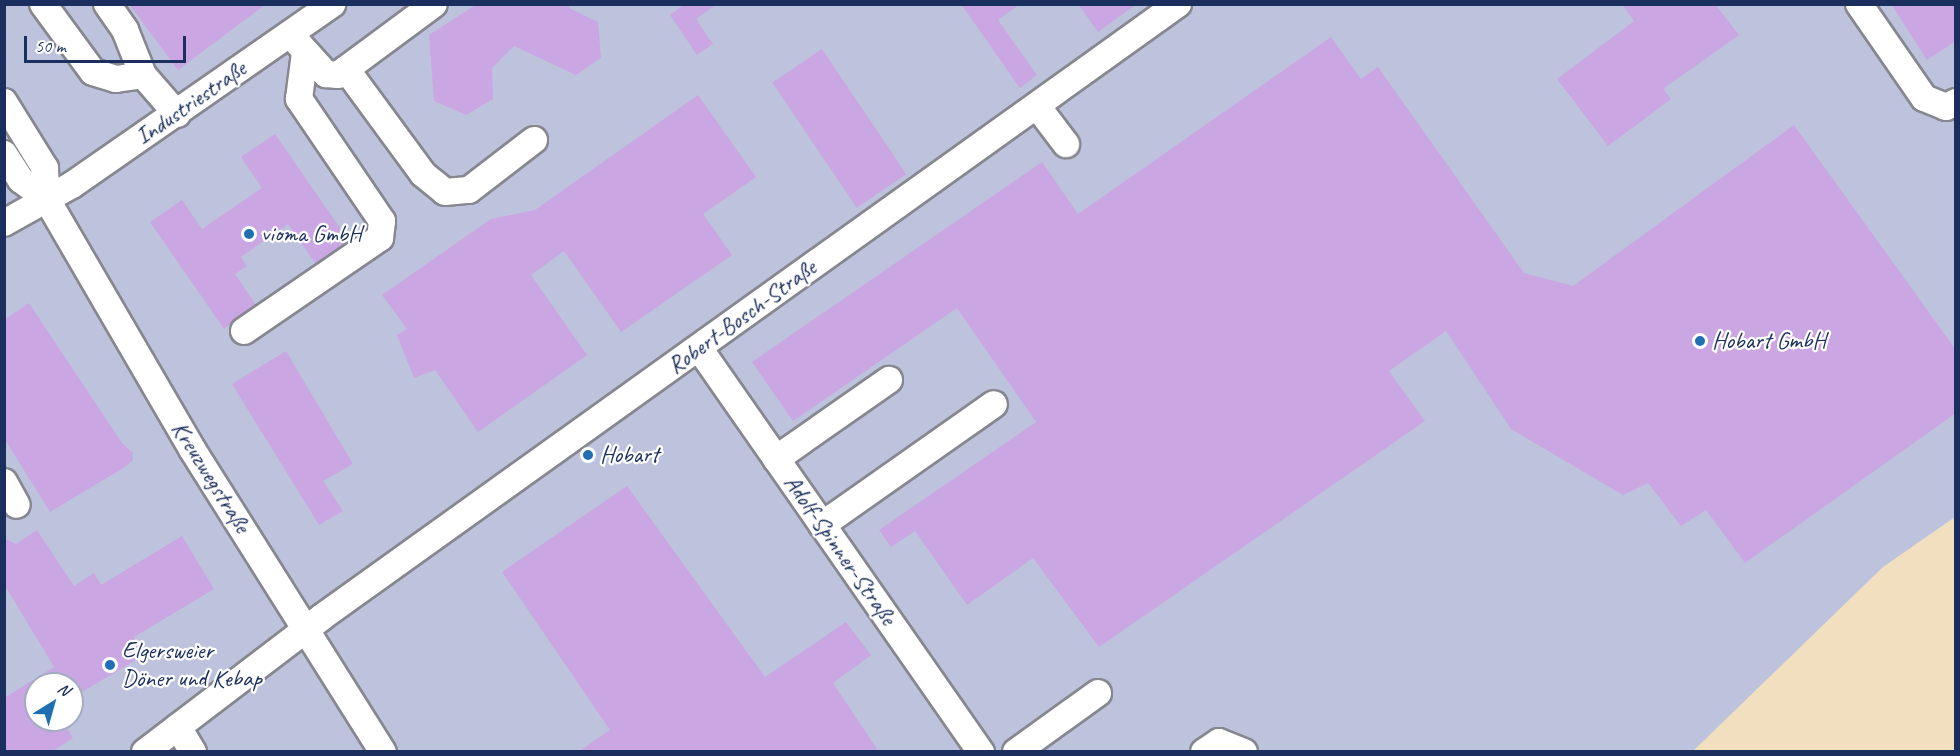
<!DOCTYPE html>
<html>
<head>
<meta charset="utf-8">
<style>
  body { margin:0 }
  #map { position:relative; width:1960px; height:756px; overflow:hidden; background:#f2dfc0; font-family:Caveat,sans-serif }
  div>[style] { position:absolute }
  [style*='--x'] { left:calc(var(--x)*1px); top:calc(var(--y)*1px); width:calc(var(--w)*1px); rotate:calc(var(--a)*1deg) }
  .industrial>* { inset:0; background:#bec3dd }
  .building>* { inset:0; background:#caa6e2; transform-origin:0 0 }
  .roads { filter:drop-shadow(2px 0 #86878f) drop-shadow(-2px 0 #86878f) drop-shadow(0 2px #86878f) drop-shadow(0 -2px #86878f) }
  .minor>* { height:26px; margin:-13px; padding:0 13px; transform-origin:13px; border-radius:13px; background:#fff }
  .dots>* { width:16px; height:16px; translate:-50% -50%; box-sizing:border-box; border:3px solid #fff; border-radius:50% }
  span { translate:-50% -50%; white-space:nowrap; text-align:center; line-height:1.15; -webkit-text-stroke:4.5px #fff; paint-order:stroke }
  .street-label { font-size:24px; color:#1b2f5e }
  .poi-label { font-size:24px; color:#1b2f5e }
  .left { translate:0 -50%; text-align:left }
  .frame { position:absolute; inset:0; border:6px solid #1b2f5e; pointer-events:none }
  .north { position:absolute; left:24px; top:672px; width:60px; height:60px; box-sizing:border-box; background:#fff; border:2px solid #a4acbf; border-radius:50%; rotate:37deg; font-size:16px; font-weight:700; line-height:24px; text-align:center; color:#1b2f5e }
  .north::after { content:''; display:block; margin:auto; width:21px; height:27px; background:#1f6fb2; clip-path:polygon(50% 0,100% 100%,50% 72%,0 100%) }
  .scale { position:absolute; left:24px; top:36px; width:162px; height:27px; box-sizing:border-box; border:3px solid #1b2f5e; border-top:0; padding-left:8px; font-size:18px; line-height:21px; white-space:nowrap; color:#1b2f5e; -webkit-text-stroke:4px #fff; paint-order:stroke }
</style>
</head>
<body>
<div id="map">
  <div class="industrial">
    <i style="clip-path:polygon(evenodd,4px 5px,1955px 5px,1955px 517px,1883px 567px,1693px 751px,5px 751px,4px 5px,36px 684px,72px 684px,72px 720px,36px 720px,36px 684px)"></i>
  </div>
  <div class="building">
    <i style="clip-path:polygon(129px 4px,266px 4px,178px 70px)"></i>
    <i style="clip-path:polygon(477px 4px,568px 4px,569px 8px,598px 22px,601px 58px,576px 75px,514px 46px,492px 68px,493px 99px,466px 115px,434px 101px,429px 35px)"></i>
    <i style="clip-path:polygon(685px 4px,717px 4px,696px 19px,713px 44px,697px 55px,670px 15px)"></i>
    <i style="clip-path:polygon(961px 4px,1020px 4px,998px 20px,1037px 75px,1020px 88px)"></i>
    <i style="clip-path:polygon(1078px 4px,1137px 4px,1098px 32px)"></i>
    <i style="clip-path:polygon(1622px 4px,1715px 4px,1739px 35px,1663px 89px,1671px 99px,1608px 146px,1557px 79px,1634px 21px)"></i>
    <i style="clip-path:polygon(1891px 4px,1956px 4px,1956px 41px,1927px 60px)"></i>
    <i style="clip-path:polygon(1331px 37px,1361px 79px,1378px 67px,1524px 273px,1573px 286px,1794px 125px,1956px 350px,1956px 413px,1745px 563px,1706px 510px,1681px 526px,1648px 483px,1623px 495px,1511px 429px,1446px 331px,1389px 371px,1425px 421px,1099px 647px,1033px 558px,967px 605px,915px 531px,891px 547px,879px 530px,1036px 422px,957px 308px,793px 421px,752px 362px,1042px 162px,1078px 214px)"></i>
    <i style="left:822px;top:49px;width:151px;height:60px;rotate:56deg"></i>
    <i style="clip-path:polygon(698px 95px,756px 177px,703px 214px,732px 255px,621px 332px,564px 251px,531px 275px,587px 355px,478px 432px,435px 370px,414px 378px,397px 335px,407px 329px,382px 295px,491px 219px,535px 210px)"></i>
    <i style="clip-path:polygon(275px 134px,349px 241px,316px 264px,288px 224px,241px 257px,247px 266px,235px 274px,256px 305px,224px 329px,150px 222px,182px 200px,202px 229px,262px 188px,241px 157px)"></i>
    <i style="clip-path:polygon(29px 303px,122px 443px,133px 453px,133px 460px,125px 467px,50px 512px,4px 438px,4px 320px)"></i>
    <i style="clip-path:polygon(286px 351px,353px 464px,323px 481px,343px 511px,319px 525px,232px 384px)"></i>
    <i style="clip-path:polygon(627px 486px,765px 677px,846px 622px,871px 655px,833px 683px,879px 752px,578px 752px,610px 730px,502px 572px)"></i>
    <i style="clip-path:polygon(37px 530px,74px 586px,94px 573px,101px 585px,182px 536px,214px 589px,134px 637px,144px 655px,72px 698px,72px 684px,36px 684px,36px 720px,61px 720px,73px 738px,51px 752px,4px 752px,4px 698px,54px 667px,4px 584px,4px 538px,16px 544px)"></i>
  </div>
  <div class="roads">
    <div class="minor">
      <i style="--x:43;--y:4;--w:84;--a:53.7"></i>
      <i style="--x:93;--y:72;--w:24;--a:17"></i>
      <i style="--x:116;--y:79;--w:27;--a:-8"></i>
      <i style="--x:107;--y:4;--w:32;--a:55"></i>
      <i style="--x:125;--y:30;--w:48;--a:68.2"></i>
      <i style="--x:143;--y:75;--w:52;--a:48.9"></i>
      <i style="--x:1859;--y:4;--w:114;--a:55.3"></i>
      <i style="--x:1924;--y:98;--w:24;--a:22"></i>
      <i style="--x:1946;--y:107;--w:11;--a:-27"></i>
      <i style="--x:298;--y:43;--w:42;--a:47.9"></i>
      <i style="--x:326;--y:74;--w:12;--a:5"></i>
      <i style="--x:338;--y:75;--w:119;--a:-36.5"></i>
      <i style="--x:346;--y:69;--w:130;--a:53.7"></i>
      <i style="--x:423;--y:174;--w:28;--a:39"></i>
      <i style="--x:445;--y:192;--w:24;--a:-5"></i>
      <i style="--x:469;--y:190;--w:82;--a:-37.6"></i>
      <i style="--x:4;--y:102;--w:78;--a:58.2"></i>
      <i style="--x:45;--y:168;--w:30;--a:88"></i>
      <i style="--x:1037;--y:106;--w:48;--a:52.7"></i>
      <i style="--x:4;--y:154;--w:31;--a:57"></i>
      <i style="--x:21;--y:180;--w:31;--a:36"></i>
      <i style="--x:46;--y:198;--w:290;--a:59.8"></i>
      <i style="--x:192;--y:449;--w:358;--a:57.8"></i>
      <i style="--x:4;--y:223;--w:78;--a:-29.2"></i>
      <i style="--x:72;--y:185;--w:317;--a:-34.8"></i>
      <i style="--x:244;--y:331;--w:165;--a:-34.4"></i>
      <i style="--x:380;--y:238;--w:17;--a:-83"></i>
      <i style="--x:382;--y:221;--w:148;--a:-124.2"></i>
      <i style="--x:299;--y:99;--w:46;--a:-82.6"></i>
      <i style="--x:699;--y:348;--w:493;--a:55.1"></i>
      <i style="--x:776;--y:459;--w:138;--a:-35"></i>
      <i style="--x:4;--y:482;--w:26;--a:61"></i>
      <i style="--x:822;--y:525;--w:210;--a:-35.1"></i>
      <i style="--x:178;--y:727;--w:29;--a:59"></i>
      <i style="--x:145;--y:752;--w:223;--a:-37.3"></i>
      <i style="--x:322;--y:617;--w:1053;--a:-35.61"></i>
      <i style="--x:1016;--y:752;--w:101;--a:-35.7"></i>
      <i style="--x:1204;--y:752;--w:18;--a:-34"></i>
      <i style="--x:1219;--y:742;--w:27;--a:22"></i>
    </div>
  </div>
  <div class="dots">
    <i style="left:249px;top:234px;background:#1f6fb2"></i>
    <i style="left:1700px;top:341px;background:#1f6fb2"></i>
    <i style="left:588px;top:455px;background:#1f6fb2"></i>
    <i style="left:110px;top:665px;background:#1f6fb2"></i>
  </div>
  <div class="street-label">
    <span style="left:191px;top:103px;rotate:-35deg">Industriestraße</span>
    <span style="left:742px;top:317px;rotate:-36deg">Robert-Bosch-Straße</span>
    <span style="left:211px;top:477px;rotate:58deg">Kreuzwegstraße</span>
    <span style="left:840px;top:550px;rotate:55deg">Adolf-Spinner-Straße</span>
  </div>
  <div class="poi-label">
    <span class="left" style="left:261px;top:234px">vioma GmbH</span>
    <span class="left" style="left:1712px;top:341px">Hobart GmbH</span>
    <span class="left" style="left:600px;top:455px">Hobart</span>
    <span class="left" style="left:122px;top:665px">Elgersweier<br>Döner und Kebap</span>
  </div>
  <div class="frame"></div>
  <div class="north">N</div>
  <div class="scale">50 m</div>
</div>
</body>
</html>
